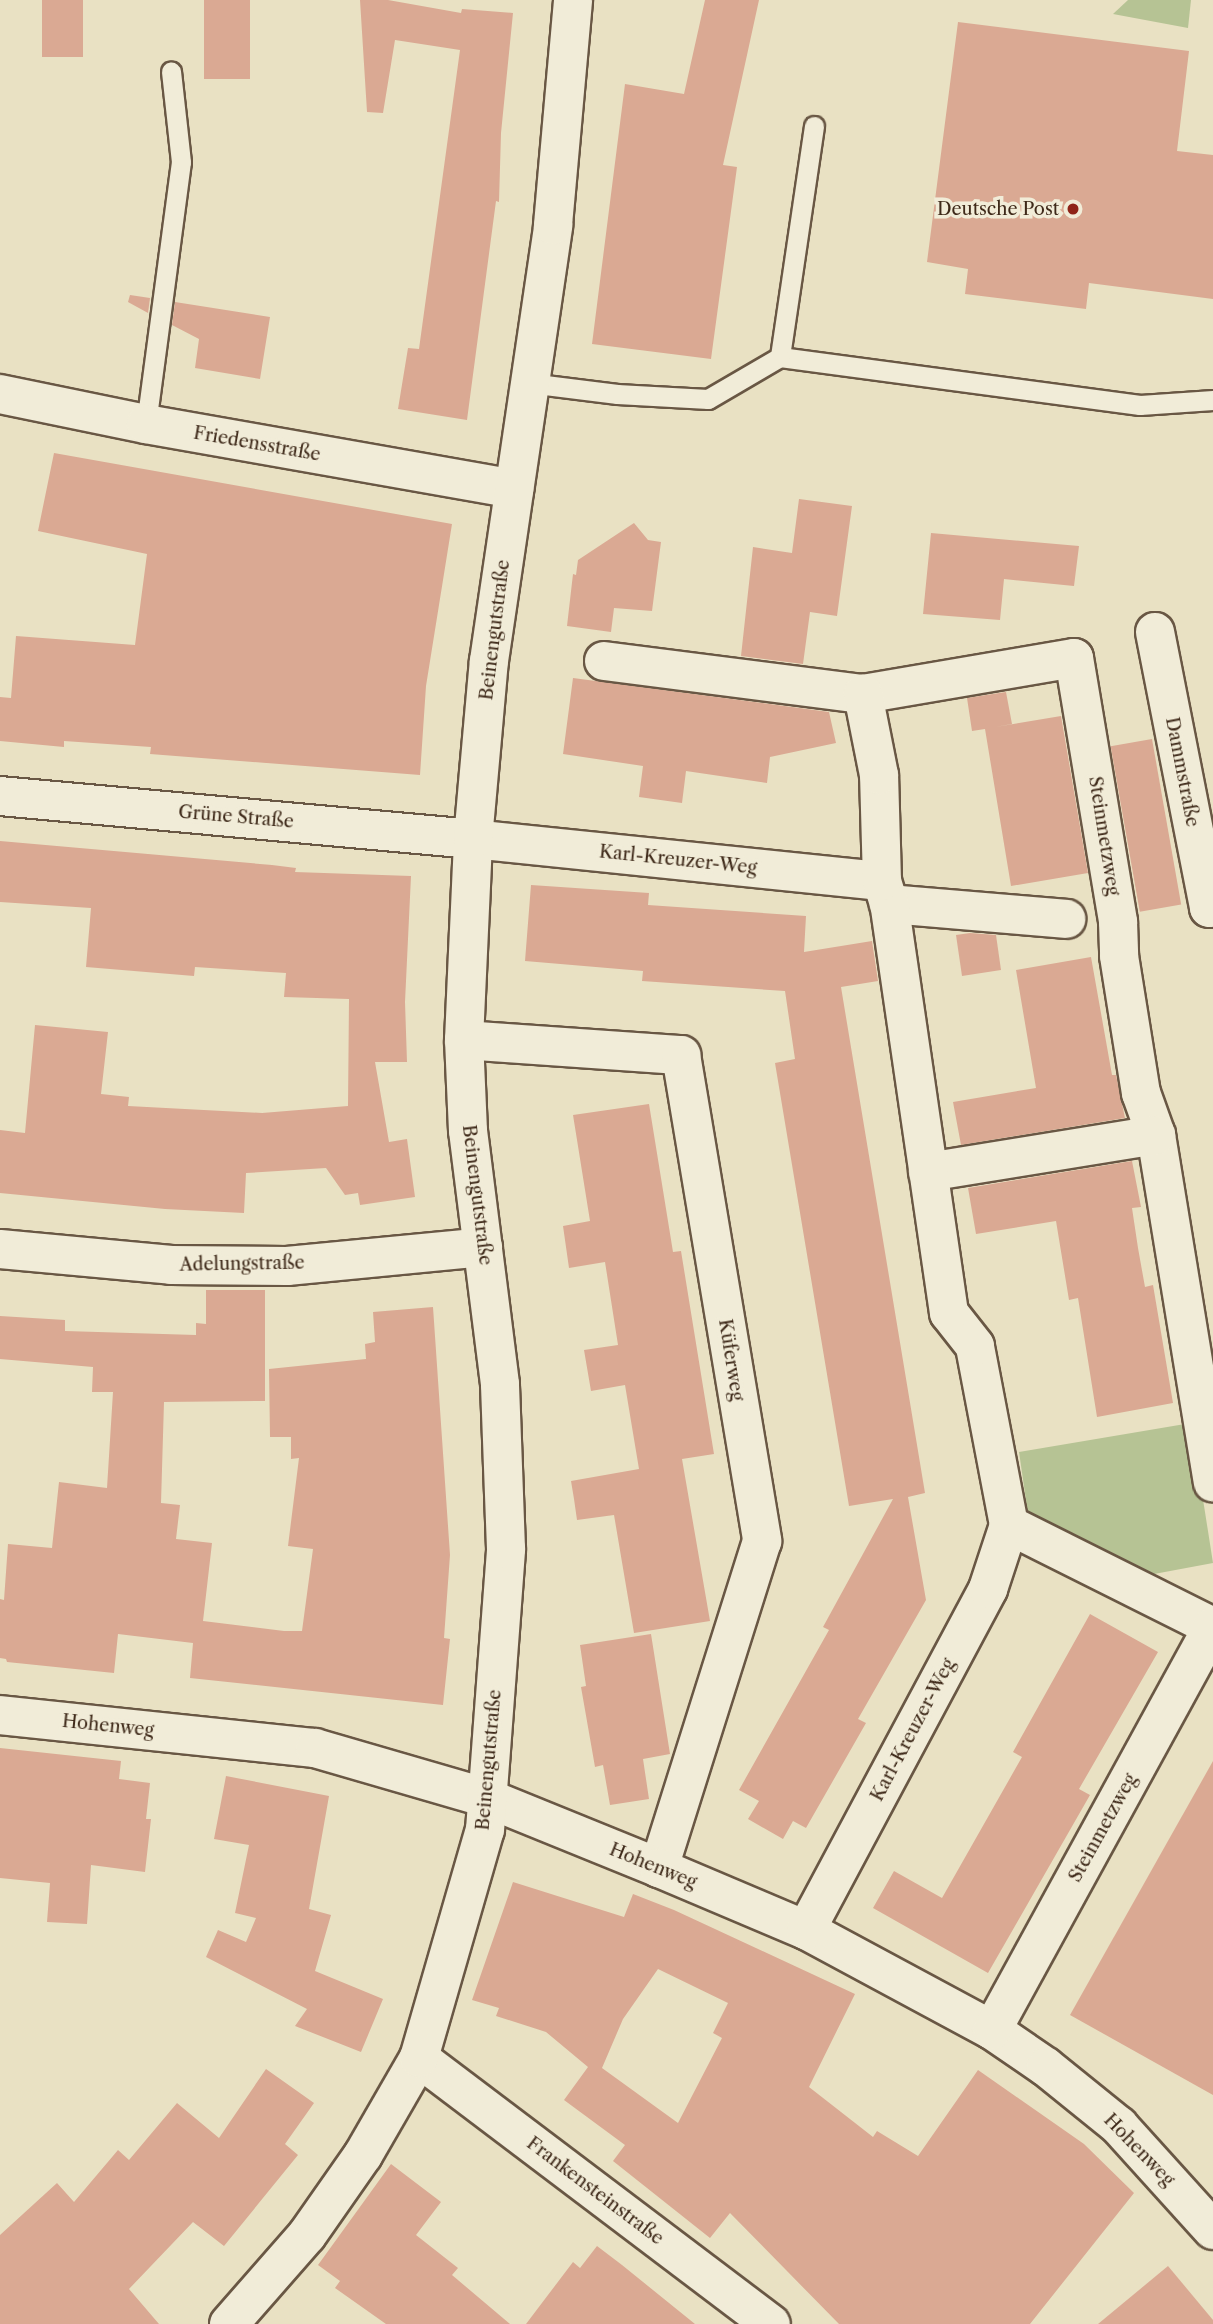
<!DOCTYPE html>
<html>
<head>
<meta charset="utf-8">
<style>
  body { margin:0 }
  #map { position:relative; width:1213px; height:2324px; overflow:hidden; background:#e9e1c3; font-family:"Libre Caslon Text",serif }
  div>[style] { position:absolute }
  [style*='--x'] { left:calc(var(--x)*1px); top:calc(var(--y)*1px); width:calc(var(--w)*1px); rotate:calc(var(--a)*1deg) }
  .green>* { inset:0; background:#b6c394 }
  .building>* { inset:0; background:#daa993; transform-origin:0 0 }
  .roads { filter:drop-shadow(2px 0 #695744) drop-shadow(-2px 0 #695744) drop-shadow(0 2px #695744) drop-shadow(0 -2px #695744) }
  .lane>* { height:19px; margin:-9.5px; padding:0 9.5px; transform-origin:9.5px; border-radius:9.5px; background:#f1ecd8 }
  .street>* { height:38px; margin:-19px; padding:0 19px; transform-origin:19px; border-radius:19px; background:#f1ecd8 }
  .dots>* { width:19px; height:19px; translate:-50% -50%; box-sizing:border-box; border:4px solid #f1ecd8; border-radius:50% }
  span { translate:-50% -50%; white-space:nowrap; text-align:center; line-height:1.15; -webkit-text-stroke:7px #f1ecd8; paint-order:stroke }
  .poi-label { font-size:18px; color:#3e2919 }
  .right { translate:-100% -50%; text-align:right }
  .street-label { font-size:18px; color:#3e2919 }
</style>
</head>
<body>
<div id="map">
  <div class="green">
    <i style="clip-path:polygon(1128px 0,1191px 0,1188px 28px,1113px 14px)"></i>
    <i style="clip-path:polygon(1191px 1423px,1213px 1563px,1138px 1577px,1028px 1514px,1019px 1452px)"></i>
  </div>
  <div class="building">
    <i style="left:42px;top:0;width:41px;height:57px"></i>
    <i style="left:204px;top:0;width:46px;height:79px"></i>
    <i style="clip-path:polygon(360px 0,388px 0,461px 13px,462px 9px,513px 13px,501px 133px,499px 202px,496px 201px,467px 420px,398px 409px,408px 348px,419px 349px,460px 50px,395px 40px,383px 113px,367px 112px)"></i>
    <i style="clip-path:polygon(705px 0,759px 0,723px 165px,737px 167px,711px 359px,592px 344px,625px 84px,684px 94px)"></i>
    <i style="clip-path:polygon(958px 22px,1189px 51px,1177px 151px,1213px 155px,1213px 299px,1089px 283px,1086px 309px,965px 294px,968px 269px,927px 262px)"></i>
    <i style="clip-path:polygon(130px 295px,150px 298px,148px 313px,128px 302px)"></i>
    <i style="clip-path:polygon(175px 302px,270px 317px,260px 379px,195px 368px,199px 339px,172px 325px)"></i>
    <i style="clip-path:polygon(54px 453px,452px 524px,426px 686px,420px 775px,150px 754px,151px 747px,64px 741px,64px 747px,0 741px,0 697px,11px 698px,16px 636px,135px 645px,147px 554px,38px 531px)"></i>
    <i style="clip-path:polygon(799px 499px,852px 506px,837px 616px,810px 612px,803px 664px,741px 656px,753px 547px,792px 553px)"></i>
    <i style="clip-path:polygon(634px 523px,648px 540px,661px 542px,652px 611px,614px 608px,611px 632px,567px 626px,573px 574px,576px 575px,578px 560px)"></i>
    <i style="clip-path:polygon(931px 533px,1079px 546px,1074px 586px,1004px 579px,1000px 620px,923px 614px)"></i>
    <i style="clip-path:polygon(573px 678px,829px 712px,836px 743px,770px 757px,767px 783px,686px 771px,682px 803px,639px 797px,643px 766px,563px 754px)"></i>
    <i style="clip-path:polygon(1006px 692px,1012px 724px,995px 727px,1061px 716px,1088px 873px,1011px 886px,985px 729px,972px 731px,967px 698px)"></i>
    <i style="left:1152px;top:739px;width:168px;height:42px;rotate:80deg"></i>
    <i style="clip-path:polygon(0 841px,272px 865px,296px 868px,295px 872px,411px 876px,405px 1002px,407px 1062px,375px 1062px,389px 1142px,407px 1139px,415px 1197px,360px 1205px,358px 1193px,345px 1195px,326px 1168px,246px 1173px,244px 1213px,165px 1209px,0 1193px,0 1130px,25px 1133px,35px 1025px,108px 1032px,101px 1094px,129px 1097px,128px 1106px,262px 1113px,348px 1106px,349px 999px,284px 997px,286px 973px,195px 967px,194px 976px,86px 967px,91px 908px,0 902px)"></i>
    <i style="clip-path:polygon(531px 885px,649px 893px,648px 905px,806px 916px,804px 952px,872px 941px,878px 981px,841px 987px,925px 1493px,908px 1497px,926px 1600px,858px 1719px,866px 1723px,806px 1828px,793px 1821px,783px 1839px,748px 1819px,759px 1801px,739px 1790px,829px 1630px,823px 1627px,893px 1499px,849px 1506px,775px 1063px,795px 1059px,785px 991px,642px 981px,643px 971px,525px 961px)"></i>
    <i style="clip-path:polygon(970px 933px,996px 935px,1001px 970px,962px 976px,956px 935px)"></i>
    <i style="clip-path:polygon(1091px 957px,1112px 1075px,1116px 1075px,1125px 1118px,961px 1145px,953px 1102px,1036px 1088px,1016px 970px)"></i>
    <i style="clip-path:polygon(649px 1104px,673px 1252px,681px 1251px,714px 1454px,682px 1459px,710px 1621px,634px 1633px,614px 1515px,577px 1520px,574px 1499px,571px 1481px,639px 1469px,625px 1385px,591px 1391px,584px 1350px,618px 1345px,605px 1262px,569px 1268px,563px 1226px,590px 1221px,573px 1115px)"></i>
    <i style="clip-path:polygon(1132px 1161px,1141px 1207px,1132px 1208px,1138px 1248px,1145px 1287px,1153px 1285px,1173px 1403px,1097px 1417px,1078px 1298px,1069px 1300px,1056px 1221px,976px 1234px,968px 1188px)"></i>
    <i style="clip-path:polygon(206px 1290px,265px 1290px,265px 1401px,164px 1402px,161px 1503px,180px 1505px,176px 1539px,212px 1543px,203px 1621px,284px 1631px,302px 1631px,313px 1549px,288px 1546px,299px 1458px,291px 1459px,291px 1437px,270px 1437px,269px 1369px,366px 1359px,365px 1344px,375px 1342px,373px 1312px,433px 1307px,450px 1555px,444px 1638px,450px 1639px,443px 1705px,190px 1678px,193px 1643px,118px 1634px,114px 1673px,7px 1662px,6px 1659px,0 1658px,0 1599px,4px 1600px,8px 1544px,52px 1548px,59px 1482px,107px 1488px,113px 1392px,92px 1392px,93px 1367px,0 1359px,0 1316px,65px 1320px,65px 1331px,196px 1335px,196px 1323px,206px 1324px)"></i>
    <i style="clip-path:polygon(1090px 1614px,1158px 1652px,1079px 1789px,1090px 1795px,988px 1973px,873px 1908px,894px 1871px,942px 1898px,1022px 1757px,1013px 1752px)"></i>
    <i style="clip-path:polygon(651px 1634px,670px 1754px,643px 1759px,649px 1799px,610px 1805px,603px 1765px,595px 1767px,581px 1687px,586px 1686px,580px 1645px)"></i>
    <i style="clip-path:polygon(0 1748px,121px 1761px,119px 1779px,150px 1783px,146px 1819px,151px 1819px,145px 1872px,91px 1865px,87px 1924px,47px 1922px,50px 1883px,0 1878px)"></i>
    <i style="clip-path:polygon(1213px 1761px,1213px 2095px,1070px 2015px)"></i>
    <i style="clip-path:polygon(226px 1776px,329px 1796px,309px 1909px,331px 1915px,315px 1971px,383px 1999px,361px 2052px,295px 2026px,307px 2009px,206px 1957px,218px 1930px,246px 1942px,256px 1918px,235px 1913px,249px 1845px,214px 1839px)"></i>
    <i style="clip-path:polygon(evenodd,513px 1882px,624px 1917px,633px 1894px,674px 1910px,855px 1994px,809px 2087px,873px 2137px,877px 2131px,918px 2156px,978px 2070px,1084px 2144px,1134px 2193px,1030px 2324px,839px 2324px,730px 2213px,710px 2238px,613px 2161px,625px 2145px,564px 2100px,588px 2067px,546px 2032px,496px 2016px,499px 2008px,472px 2000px,513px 1882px,658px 1969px,728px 2003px,713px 2033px,722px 2038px,678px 2123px,602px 2068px,623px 2019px,658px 1969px)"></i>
    <i style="clip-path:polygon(266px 2069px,314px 2103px,285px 2144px,298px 2155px,224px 2246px,193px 2222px,129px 2289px,159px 2324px,0 2324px,0 2235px,57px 2183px,74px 2202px,118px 2150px,129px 2160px,177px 2103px,219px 2138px)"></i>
    <i style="clip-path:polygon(391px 2164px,441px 2202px,416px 2235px,458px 2268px,452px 2275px,510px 2324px,386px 2324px,335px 2288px,340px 2281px,318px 2265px)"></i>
    <i style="clip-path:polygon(597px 2246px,622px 2265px,695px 2324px,526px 2324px,573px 2262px,580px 2268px)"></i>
    <i style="clip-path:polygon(1168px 2266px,1213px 2320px,1213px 2324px,1098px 2324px)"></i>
  </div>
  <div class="roads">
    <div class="lane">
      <i style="--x:814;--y:126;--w:233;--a:98.4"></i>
      <i style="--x:780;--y:357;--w:363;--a:7.6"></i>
      <i style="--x:1140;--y:405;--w:73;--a:-3.9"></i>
      <i style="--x:529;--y:383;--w:89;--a:7.1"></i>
      <i style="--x:617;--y:394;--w:91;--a:3.1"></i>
      <i style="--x:708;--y:399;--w:83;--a:-30.3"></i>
      <i style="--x:146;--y:424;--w:264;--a:-82.4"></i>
      <i style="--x:181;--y:162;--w:91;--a:-96.3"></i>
    </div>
    <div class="street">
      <i style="--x:0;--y:394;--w:149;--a:11.6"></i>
      <i style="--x:146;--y:424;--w:374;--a:10"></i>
      <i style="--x:1155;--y:632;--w:281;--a:78.9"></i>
      <i style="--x:1209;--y:908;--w:4;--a:-14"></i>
      <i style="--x:604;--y:661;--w:261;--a:7.3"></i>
      <i style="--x:863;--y:694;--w:214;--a:-9.7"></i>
      <i style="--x:1074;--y:658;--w:268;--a:80.5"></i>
      <i style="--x:1118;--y:922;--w:34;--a:88"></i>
      <i style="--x:1119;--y:956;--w:139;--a:80.9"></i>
      <i style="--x:1141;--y:1093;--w:45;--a:70.3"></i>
      <i style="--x:1156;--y:1135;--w:352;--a:80.7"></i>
      <i style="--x:0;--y:796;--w:475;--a:5.2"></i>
      <i style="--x:473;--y:839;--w:411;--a:5.9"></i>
      <i style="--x:889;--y:904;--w:178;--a:4.8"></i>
      <i style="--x:464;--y:1040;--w:218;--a:4"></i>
      <i style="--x:681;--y:1055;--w:493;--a:80.5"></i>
      <i style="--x:762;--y:1541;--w:343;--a:107.5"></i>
      <i style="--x:928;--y:1172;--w:231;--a:-9.2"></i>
      <i style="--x:0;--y:1249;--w:172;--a:5.3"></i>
      <i style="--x:171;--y:1265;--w:116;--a:0.5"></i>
      <i style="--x:287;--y:1266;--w:197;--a:-5.5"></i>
      <i style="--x:1009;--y:1525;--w:228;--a:26.6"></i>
      <i style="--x:0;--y:1715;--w:317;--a:6"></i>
      <i style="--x:315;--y:1748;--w:179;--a:16.2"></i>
      <i style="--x:487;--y:1798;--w:186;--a:22.1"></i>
      <i style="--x:659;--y:1868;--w:160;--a:22.9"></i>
      <i style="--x:806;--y:1930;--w:211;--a:28.3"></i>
      <i style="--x:992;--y:2030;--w:65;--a:34.4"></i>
      <i style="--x:1046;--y:2067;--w:94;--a:38.9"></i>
      <i style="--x:1119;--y:2126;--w:140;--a:47.9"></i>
      <i style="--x:806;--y:1930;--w:387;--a:-61.9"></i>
      <i style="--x:988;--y:1589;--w:67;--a:-71.8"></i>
      <i style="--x:1009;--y:1525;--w:182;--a:-100.8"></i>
      <i style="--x:975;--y:1346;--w:42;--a:-128.2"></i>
      <i style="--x:949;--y:1313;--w:413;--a:-98.3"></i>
      <i style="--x:889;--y:904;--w:24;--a:-107"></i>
      <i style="--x:882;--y:881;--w:106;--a:-91.6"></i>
      <i style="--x:879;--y:775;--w:83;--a:-101.2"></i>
      <i style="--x:992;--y:2030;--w:460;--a:-61.3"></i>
      <i style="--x:419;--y:2058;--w:441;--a:37.1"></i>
      <i style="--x:229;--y:2324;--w:118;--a:-48.8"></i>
      <i style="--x:307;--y:2235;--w:98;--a:-55"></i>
      <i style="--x:363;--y:2155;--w:112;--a:-60"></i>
      <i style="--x:419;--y:2058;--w:237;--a:-73.9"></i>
      <i style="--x:485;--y:1830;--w:282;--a:-85.7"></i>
      <i style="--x:506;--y:1549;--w:165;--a:-92.1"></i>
      <i style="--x:500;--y:1384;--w:255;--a:-97.2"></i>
      <i style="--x:468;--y:1131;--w:91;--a:-92.5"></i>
      <i style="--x:464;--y:1040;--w:201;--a:-87.4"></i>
      <i style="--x:473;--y:839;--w:179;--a:-84.9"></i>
      <i style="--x:489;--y:661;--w:441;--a:-81.6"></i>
      <i style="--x:553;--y:225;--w:226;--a:-84.9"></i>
    </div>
  </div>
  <div class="dots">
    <i style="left:1073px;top:209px;background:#8f2418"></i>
  </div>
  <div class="poi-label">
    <span class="right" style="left:1059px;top:209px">Deutsche Post</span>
  </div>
  <div class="street-label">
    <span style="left:257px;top:444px;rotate:10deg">Friedensstraße</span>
    <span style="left:495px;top:630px;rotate:-83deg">Beinengutstraße</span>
    <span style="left:1182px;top:772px;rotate:79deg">Dammstraße</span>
    <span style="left:236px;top:817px;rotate:5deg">Grüne Straße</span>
    <span style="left:1104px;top:836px;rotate:81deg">Steinmetzweg</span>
    <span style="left:678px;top:860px;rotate:6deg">Karl-Kreuzer-Weg</span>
    <span style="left:477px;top:1195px;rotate:83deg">Beinengutstraße</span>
    <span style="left:242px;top:1264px;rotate:-1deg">Adelungstraße</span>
    <span style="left:731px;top:1360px;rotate:81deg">Küferweg</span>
    <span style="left:108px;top:1726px;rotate:6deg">Hohenweg</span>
    <span style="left:913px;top:1730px;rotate:-62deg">Karl-Kreuzer-Weg</span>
    <span style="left:489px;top:1760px;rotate:-85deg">Beinengutstraße</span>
    <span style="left:1103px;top:1828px;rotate:-61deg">Steinmetzweg</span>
    <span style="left:653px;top:1866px;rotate:22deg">Hohenweg</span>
    <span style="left:1139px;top:2150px;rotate:46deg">Hohenweg</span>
    <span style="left:595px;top:2191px;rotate:37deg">Frankensteinstraße</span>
  </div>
</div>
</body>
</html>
